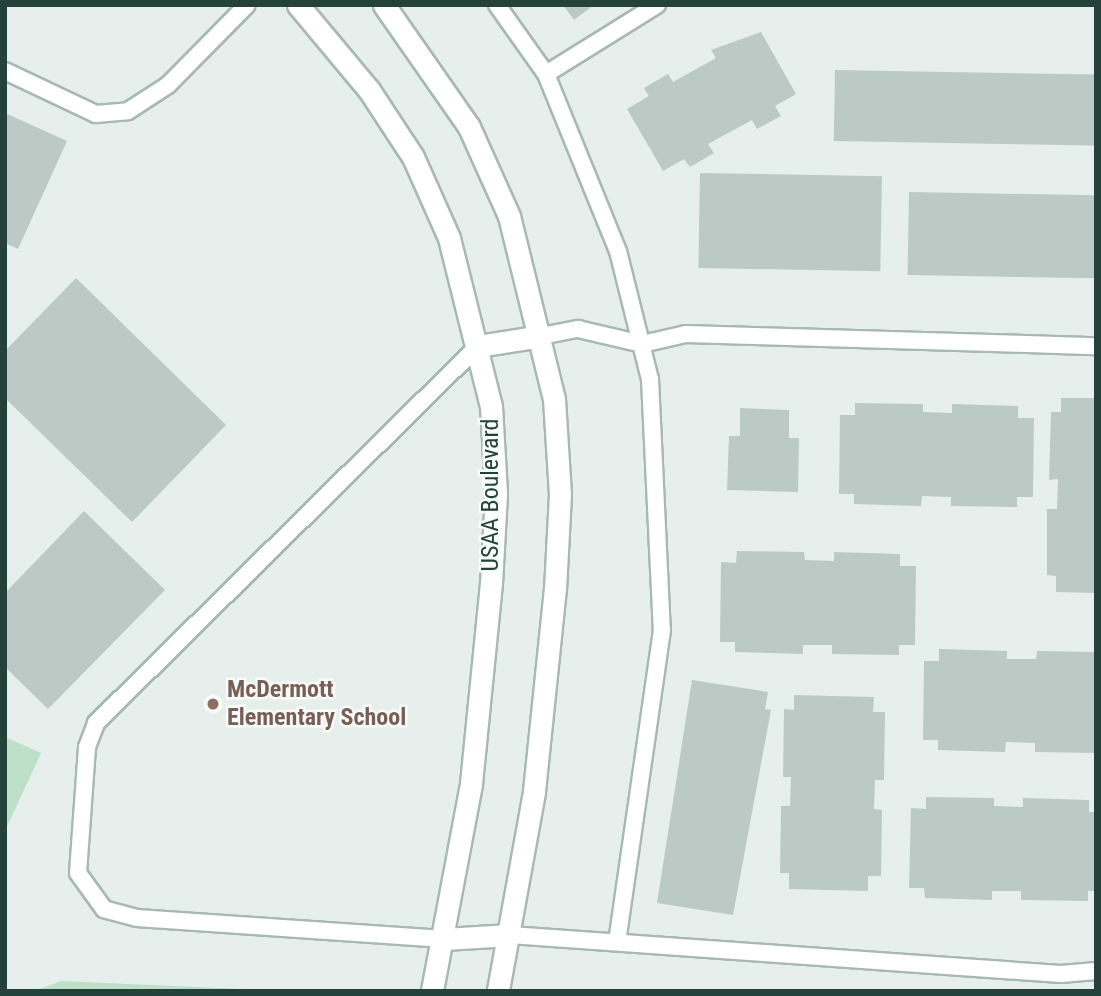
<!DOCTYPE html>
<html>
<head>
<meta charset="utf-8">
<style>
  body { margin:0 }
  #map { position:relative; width:1101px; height:996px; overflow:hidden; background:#e6efeb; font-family:"Roboto Condensed",sans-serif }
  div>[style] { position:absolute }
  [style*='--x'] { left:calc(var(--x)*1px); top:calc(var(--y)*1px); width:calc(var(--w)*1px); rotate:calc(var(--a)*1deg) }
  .green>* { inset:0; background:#bfe0c8 }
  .building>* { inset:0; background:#bbcac4; transform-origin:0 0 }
  .roads { filter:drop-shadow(2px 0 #a8b8b2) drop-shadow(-2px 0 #a8b8b2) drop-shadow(0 2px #a8b8b2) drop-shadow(0 -2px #a8b8b2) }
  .lane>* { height:16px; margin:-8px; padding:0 8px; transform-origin:8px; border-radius:8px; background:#fff }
  .street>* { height:21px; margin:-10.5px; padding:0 10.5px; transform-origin:10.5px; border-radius:10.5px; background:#fff }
  .secondary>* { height:21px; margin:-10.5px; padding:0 10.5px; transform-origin:10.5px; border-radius:10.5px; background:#fff }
  .dots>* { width:19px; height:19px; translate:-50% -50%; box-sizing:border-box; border:4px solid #f7fbf9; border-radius:50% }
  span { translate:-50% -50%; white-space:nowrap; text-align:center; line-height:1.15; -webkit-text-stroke:5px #f7fbf9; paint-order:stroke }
  .street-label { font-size:24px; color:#24423a }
  .education-label { font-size:24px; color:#785e54; font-weight:700 }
  .left { translate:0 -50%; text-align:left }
  .frame { position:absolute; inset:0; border:7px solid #24423a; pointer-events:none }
</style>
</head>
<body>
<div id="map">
  <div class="green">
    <i style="clip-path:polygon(5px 737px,41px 753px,5px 831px)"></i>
    <i style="clip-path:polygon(61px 981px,242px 989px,34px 991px)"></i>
  </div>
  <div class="building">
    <i style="clip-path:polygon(563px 5px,594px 5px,574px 20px)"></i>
    <i style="clip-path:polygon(761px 32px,796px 94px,775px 106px,781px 116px,757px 129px,752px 120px,708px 144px,714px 153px,690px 167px,684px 159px,663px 171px,627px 109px,649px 96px,644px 88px,668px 74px,673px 82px,716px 58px,711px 50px)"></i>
    <i style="left:835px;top:70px;width:261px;height:71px;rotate:1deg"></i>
    <i style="clip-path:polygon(5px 113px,67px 141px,18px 249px,5px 243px)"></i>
    <i style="left:700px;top:173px;width:182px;height:95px;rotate:1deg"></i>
    <i style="left:909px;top:192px;width:187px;height:83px;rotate:1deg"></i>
    <i style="clip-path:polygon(76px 278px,226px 425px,132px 522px,5px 398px,5px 351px)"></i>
    <i style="clip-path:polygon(1061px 398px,1096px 398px,1096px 593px,1056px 592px,1056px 576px,1047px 575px,1047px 509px,1057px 509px,1058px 479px,1049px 480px,1051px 412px,1061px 412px)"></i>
    <i style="clip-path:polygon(855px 403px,923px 404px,923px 412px,952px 413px,952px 404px,1018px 406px,1018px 418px,1034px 418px,1033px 497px,1017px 497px,1017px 507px,951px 506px,951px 497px,922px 496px,921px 506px,854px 504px,854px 494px,839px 494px,840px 415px,855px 415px)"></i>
    <i style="clip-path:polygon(740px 408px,789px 410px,789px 438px,799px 438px,798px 492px,727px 490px,729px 436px,740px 436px)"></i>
    <i style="clip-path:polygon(84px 511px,165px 590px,48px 709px,5px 667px,5px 593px)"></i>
    <i style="clip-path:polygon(737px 551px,804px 552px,805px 560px,834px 561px,834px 552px,900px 554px,900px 566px,916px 566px,915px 645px,899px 645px,899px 655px,832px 654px,832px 645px,803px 645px,803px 654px,735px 652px,735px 642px,720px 642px,721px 562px,736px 563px)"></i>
    <i style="clip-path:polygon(939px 649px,1007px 651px,1007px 659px,1036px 659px,1037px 651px,1096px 652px,1096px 753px,1035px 752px,1035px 743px,1006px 742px,1005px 752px,938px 750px,938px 740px,923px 740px,924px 661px,939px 661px)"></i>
    <i style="clip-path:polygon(692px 680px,768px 692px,765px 709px,771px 710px,733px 915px,657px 903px)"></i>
    <i style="clip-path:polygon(794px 695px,874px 697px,873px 712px,885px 712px,884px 780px,875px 780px,874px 809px,882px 810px,881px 876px,868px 876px,868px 891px,789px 889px,789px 873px,780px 873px,781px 806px,790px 806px,791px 777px,783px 777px,784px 709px,794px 710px)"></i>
    <i style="clip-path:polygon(926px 797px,994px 798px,994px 806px,1023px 807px,1023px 798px,1089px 800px,1089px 812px,1096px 812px,1096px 891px,1088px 891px,1088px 901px,1021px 900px,1021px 891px,992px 891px,992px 900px,925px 898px,924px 888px,909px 888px,911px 808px,926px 809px)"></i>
  </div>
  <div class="roads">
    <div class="lane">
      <i style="--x:497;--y:5;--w:85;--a:54.6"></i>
      <i style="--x:546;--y:74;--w:191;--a:67.9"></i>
      <i style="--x:618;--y:251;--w:132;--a:76"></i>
      <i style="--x:650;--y:379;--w:251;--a:87.3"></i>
      <i style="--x:662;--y:630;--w:315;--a:98.2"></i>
      <i style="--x:5;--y:71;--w:101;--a:25.3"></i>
      <i style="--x:96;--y:114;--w:32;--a:-5"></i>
      <i style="--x:128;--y:111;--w:48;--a:-33"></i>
      <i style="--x:168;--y:85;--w:112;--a:-45.4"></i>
      <i style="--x:546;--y:74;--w:131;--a:-31.9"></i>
      <i style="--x:541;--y:336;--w:38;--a:-11"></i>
      <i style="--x:578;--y:329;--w:66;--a:13.2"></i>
      <i style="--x:642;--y:344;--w:45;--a:-12.8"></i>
      <i style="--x:686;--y:334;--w:410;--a:1.7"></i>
      <i style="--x:510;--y:935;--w:552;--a:4.05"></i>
      <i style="--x:1061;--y:974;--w:35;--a:-5"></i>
      <i style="--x:444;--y:939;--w:308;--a:-176.1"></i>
      <i style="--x:137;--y:918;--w:34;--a:-165"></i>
      <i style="--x:104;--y:909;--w:44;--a:-125.8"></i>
      <i style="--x:78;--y:873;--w:126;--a:-85.9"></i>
      <i style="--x:87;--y:747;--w:26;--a:-69"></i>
      <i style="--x:96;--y:723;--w:537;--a:-44.62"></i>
    </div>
    <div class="street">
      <i style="--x:478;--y:346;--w:64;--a:-9"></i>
      <i style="--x:444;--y:939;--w:66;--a:-3.5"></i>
    </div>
    <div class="secondary">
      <i style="--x:298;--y:5;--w:111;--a:50.1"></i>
      <i style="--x:369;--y:90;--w:80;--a:56.7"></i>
      <i style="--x:413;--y:157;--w:89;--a:66"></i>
      <i style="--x:449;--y:238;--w:173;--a:76"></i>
      <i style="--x:491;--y:406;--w:88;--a:86.7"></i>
      <i style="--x:496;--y:494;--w:89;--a:93.2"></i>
      <i style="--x:491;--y:583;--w:202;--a:95.7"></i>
      <i style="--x:471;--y:784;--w:211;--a:100.7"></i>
      <i style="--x:384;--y:5;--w:149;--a:55.1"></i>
      <i style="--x:469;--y:127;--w:98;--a:65.8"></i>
      <i style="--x:509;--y:216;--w:188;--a:76.2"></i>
      <i style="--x:554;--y:399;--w:95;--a:86.4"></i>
      <i style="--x:560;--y:494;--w:94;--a:93"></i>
      <i style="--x:555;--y:588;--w:205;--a:95.9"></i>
      <i style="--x:534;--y:792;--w:202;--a:100.3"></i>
    </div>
  </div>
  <div class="dots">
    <i style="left:213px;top:704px;background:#8d6e63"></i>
  </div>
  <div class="street-label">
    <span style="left:491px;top:495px;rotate:-90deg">USAA Boulevard</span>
  </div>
  <div class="education-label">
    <span class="left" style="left:227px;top:704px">McDermott<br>Elementary School</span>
  </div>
  <div class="frame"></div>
</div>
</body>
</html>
